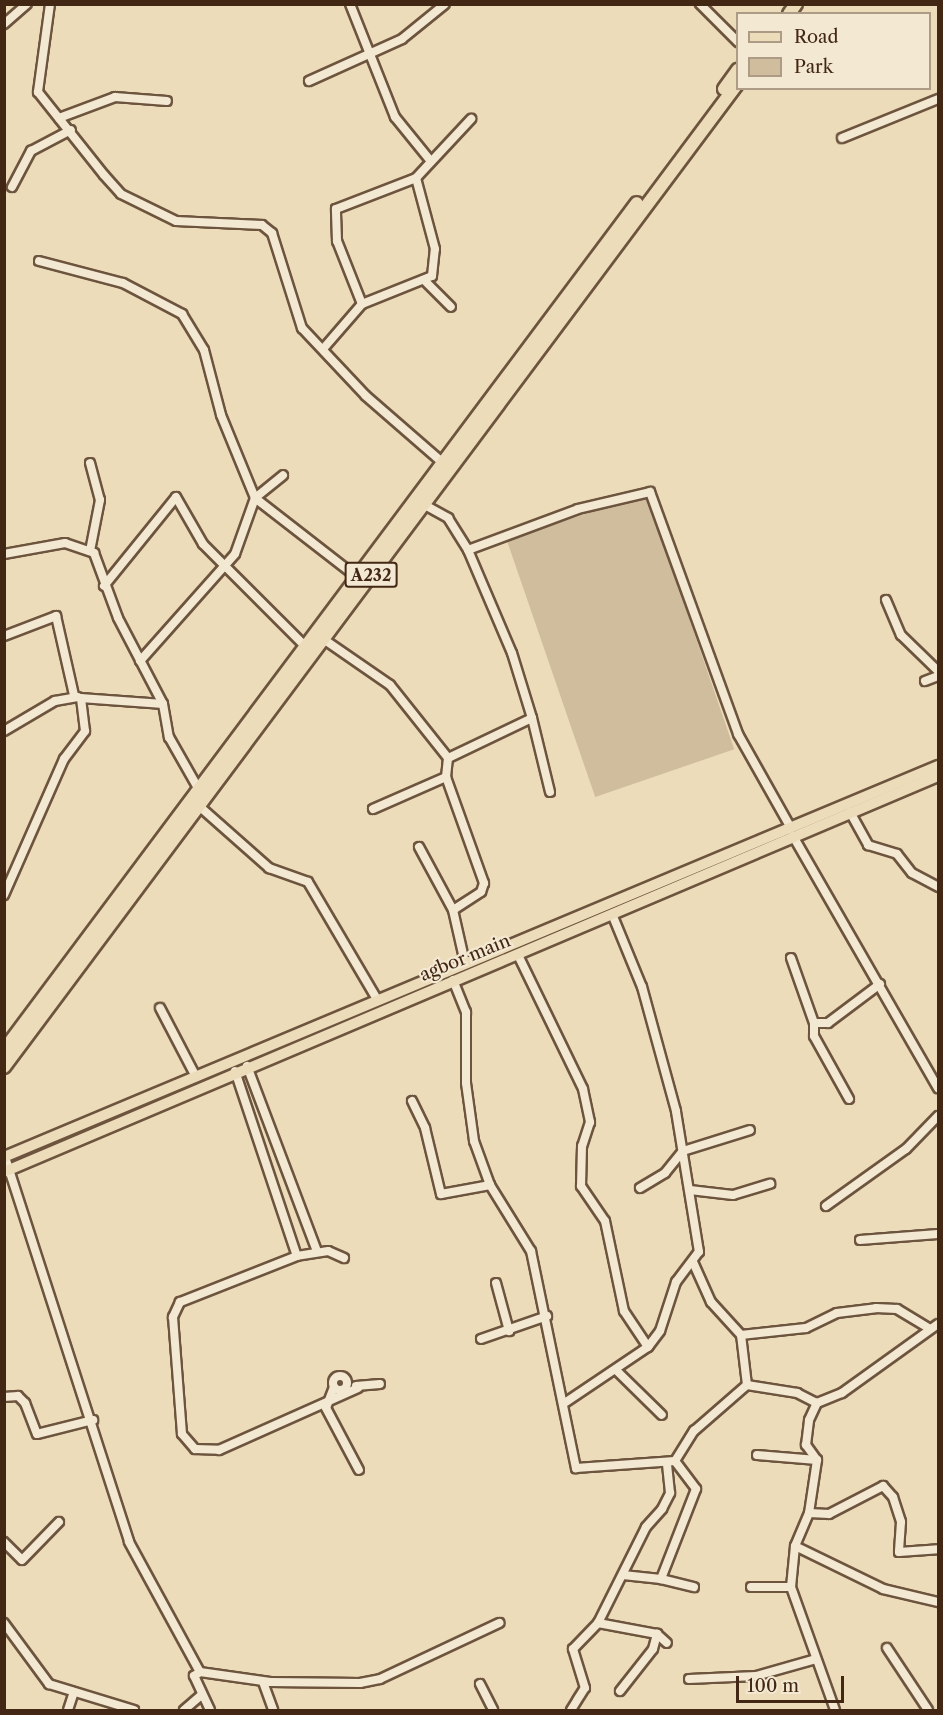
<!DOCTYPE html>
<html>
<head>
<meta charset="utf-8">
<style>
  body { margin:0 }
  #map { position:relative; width:943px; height:1715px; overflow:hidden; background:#ecdcb9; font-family:"Libre Caslon Text",serif }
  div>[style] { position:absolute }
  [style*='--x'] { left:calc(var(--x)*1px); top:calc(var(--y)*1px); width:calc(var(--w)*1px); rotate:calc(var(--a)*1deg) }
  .green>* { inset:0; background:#cfbd9d; transform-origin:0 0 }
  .roads { filter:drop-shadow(2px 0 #6d543e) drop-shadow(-2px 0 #6d543e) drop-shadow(0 2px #6d543e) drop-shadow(0 -2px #6d543e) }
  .minor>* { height:8px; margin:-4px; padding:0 4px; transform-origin:4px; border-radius:4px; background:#f3e8d2 }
  .minor>.ring { margin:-4px; padding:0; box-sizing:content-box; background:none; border:8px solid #f3e8d2; border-radius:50% }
  .major>* { height:10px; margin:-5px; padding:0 5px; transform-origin:5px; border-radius:5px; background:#ecdcb9 }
  .highway>* { height:12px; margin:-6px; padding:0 6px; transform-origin:6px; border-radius:6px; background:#ecdcb9 }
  span { translate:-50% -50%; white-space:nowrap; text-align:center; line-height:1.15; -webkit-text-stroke:4.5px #f3e8d2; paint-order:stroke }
  .shield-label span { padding:2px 4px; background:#f3e8d2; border:2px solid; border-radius:4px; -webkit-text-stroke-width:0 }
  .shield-label { font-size:16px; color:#432715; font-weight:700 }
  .street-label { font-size:18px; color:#432715 }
  .frame { position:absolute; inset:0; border:6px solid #432715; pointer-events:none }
  .legend { position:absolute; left:736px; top:12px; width:195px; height:78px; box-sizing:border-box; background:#f3e8d2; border:2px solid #ad9b86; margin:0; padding:8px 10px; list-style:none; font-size:18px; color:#432715 }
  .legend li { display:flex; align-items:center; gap:12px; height:30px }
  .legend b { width:30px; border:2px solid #ad9b86 }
  .scale { position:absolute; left:736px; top:1676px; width:108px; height:27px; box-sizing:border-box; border:3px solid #432715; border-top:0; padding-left:8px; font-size:18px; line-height:21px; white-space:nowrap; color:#432715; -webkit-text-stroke:4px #f3e8d2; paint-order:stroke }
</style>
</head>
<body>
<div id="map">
  <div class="green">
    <i style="left:646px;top:493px;width:271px;height:147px;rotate:71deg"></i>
  </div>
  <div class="roads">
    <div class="minor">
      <i style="--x:50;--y:4;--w:89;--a:97.8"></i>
      <i style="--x:38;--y:92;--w:106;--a:51.5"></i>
      <i style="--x:104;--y:175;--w:25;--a:48"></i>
      <i style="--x:121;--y:194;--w:61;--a:26.1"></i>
      <i style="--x:176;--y:221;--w:86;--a:2.7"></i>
      <i style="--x:262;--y:225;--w:13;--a:39"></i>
      <i style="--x:272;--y:233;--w:100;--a:72.5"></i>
      <i style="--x:302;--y:328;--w:93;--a:46.7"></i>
      <i style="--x:366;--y:396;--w:101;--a:41"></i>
      <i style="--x:350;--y:4;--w:122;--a:68.3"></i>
      <i style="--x:395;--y:117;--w:55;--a:50.9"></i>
      <i style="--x:700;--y:4;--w:54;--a:45"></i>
      <i style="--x:4;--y:24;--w:30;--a:-41"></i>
      <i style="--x:309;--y:81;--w:102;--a:-24.3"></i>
      <i style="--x:402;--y:39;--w:55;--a:-39.1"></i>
      <i style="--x:59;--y:118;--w:60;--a:-20.6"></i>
      <i style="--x:115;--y:97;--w:52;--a:4.4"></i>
      <i style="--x:842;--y:138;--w:104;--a:-22.1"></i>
      <i style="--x:12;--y:187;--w:41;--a:-62.2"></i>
      <i style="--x:31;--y:151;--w:45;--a:-27.7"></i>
      <i style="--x:39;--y:261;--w:87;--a:14.7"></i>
      <i style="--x:123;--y:283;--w:67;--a:27.7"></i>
      <i style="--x:182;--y:314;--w:42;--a:58.6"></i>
      <i style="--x:204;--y:350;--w:67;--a:75.3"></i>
      <i style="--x:221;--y:415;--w:90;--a:67.7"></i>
      <i style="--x:255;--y:498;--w:129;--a:37.8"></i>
      <i style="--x:426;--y:282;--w:35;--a:45"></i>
      <i style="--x:362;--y:304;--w:68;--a:-111.6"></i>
      <i style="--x:337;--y:241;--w:32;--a:-92"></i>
      <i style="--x:336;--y:209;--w:86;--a:-21.2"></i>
      <i style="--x:416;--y:178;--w:81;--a:-47"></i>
      <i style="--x:323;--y:349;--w:60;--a:-49.1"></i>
      <i style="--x:362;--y:304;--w:75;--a:-21.8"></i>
      <i style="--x:432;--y:276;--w:27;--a:-84"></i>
      <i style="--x:435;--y:249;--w:73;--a:-105"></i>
      <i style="--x:90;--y:463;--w:38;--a:75"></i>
      <i style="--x:100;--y:500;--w:52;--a:101.1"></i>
      <i style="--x:423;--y:504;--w:29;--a:29"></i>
      <i style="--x:448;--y:518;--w:38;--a:58"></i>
      <i style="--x:468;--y:550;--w:112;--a:66.9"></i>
      <i style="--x:512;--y:653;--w:68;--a:72.9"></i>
      <i style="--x:532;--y:718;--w:93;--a:154.5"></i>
      <i style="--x:468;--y:550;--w:117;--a:-20.4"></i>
      <i style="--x:578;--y:509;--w:74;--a:-13.3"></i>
      <i style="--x:650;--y:492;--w:258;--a:70"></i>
      <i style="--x:738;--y:734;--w:108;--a:60.6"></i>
      <i style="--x:4;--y:554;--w:62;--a:-10.2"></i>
      <i style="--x:65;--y:543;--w:31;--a:19"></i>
      <i style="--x:94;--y:553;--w:69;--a:69.7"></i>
      <i style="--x:118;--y:618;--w:97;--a:62.4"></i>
      <i style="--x:163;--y:704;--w:34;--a:80"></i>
      <i style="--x:169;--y:737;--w:59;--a:60.4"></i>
      <i style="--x:104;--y:586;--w:114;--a:-51"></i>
      <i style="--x:176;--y:497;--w:54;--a:60.1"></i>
      <i style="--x:203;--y:544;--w:144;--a:45"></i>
      <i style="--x:886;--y:600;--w:38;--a:67"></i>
      <i style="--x:901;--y:635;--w:52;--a:44.2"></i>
      <i style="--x:4;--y:636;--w:56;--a:-21"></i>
      <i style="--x:56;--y:616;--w:81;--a:77.2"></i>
      <i style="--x:319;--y:636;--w:86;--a:34.6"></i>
      <i style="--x:390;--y:685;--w:93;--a:51.5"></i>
      <i style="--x:448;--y:758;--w:19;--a:96"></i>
      <i style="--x:446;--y:777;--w:113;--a:70.3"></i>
      <i style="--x:484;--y:883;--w:9;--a:108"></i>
      <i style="--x:481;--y:892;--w:33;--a:147"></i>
      <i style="--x:453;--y:910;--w:54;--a:77.2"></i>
      <i style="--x:140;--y:661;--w:143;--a:-48.4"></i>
      <i style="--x:235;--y:554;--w:59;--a:-70.3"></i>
      <i style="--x:255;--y:498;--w:36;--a:-39"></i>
      <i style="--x:925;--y:681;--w:14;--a:-21"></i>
      <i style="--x:532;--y:718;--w:76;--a:76.3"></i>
      <i style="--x:4;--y:731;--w:59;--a:-30.5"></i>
      <i style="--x:55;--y:701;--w:23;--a:-10"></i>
      <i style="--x:199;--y:806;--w:94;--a:41.5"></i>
      <i style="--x:269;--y:868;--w:41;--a:19.7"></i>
      <i style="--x:308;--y:882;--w:138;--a:59.5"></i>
      <i style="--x:373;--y:809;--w:80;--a:-23.7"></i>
      <i style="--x:850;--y:812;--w:38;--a:61"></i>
      <i style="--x:868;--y:845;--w:30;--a:17"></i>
      <i style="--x:897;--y:854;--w:24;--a:52"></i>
      <i style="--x:912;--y:873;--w:30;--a:28"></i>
      <i style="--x:793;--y:836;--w:291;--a:60.1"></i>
      <i style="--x:419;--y:847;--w:72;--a:61.6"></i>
      <i style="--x:4;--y:895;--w:149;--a:-66.2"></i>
      <i style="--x:64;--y:759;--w:35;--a:-53"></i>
      <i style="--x:85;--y:731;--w:33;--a:-97"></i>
      <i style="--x:81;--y:698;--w:82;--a:4.2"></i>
      <i style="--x:518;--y:955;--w:149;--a:64.1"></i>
      <i style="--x:583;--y:1089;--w:34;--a:78"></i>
      <i style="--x:590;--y:1122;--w:25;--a:108"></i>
      <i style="--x:582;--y:1146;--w:40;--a:91.4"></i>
      <i style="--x:581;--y:1186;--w:42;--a:55.6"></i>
      <i style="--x:605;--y:1221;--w:92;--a:78.1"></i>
      <i style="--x:624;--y:1311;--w:43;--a:56.3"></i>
      <i style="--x:791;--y:958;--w:69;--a:70.5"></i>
      <i style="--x:814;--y:1023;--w:14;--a:0"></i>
      <i style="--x:828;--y:1023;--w:65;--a:-36.9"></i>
      <i style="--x:453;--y:980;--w:35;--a:68"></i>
      <i style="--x:466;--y:1012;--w:71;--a:90"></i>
      <i style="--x:466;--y:1083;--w:59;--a:82.1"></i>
      <i style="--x:474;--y:1141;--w:47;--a:70"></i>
      <i style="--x:490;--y:1185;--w:78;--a:58.2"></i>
      <i style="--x:531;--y:1251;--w:222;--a:78.3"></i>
      <i style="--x:576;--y:1468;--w:99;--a:-4"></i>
      <i style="--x:675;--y:1461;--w:36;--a:-58"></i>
      <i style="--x:694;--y:1431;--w:70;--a:-41"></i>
      <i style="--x:747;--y:1385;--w:51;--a:9.1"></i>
      <i style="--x:797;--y:1393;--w:22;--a:27"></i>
      <i style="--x:160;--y:1008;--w:78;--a:62.4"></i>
      <i style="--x:814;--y:1023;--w:13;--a:90"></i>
      <i style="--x:814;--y:1036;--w:72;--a:60.9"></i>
      <i style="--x:247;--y:1066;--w:198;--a:69.3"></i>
      <i style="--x:235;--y:1071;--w:195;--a:71.5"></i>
      <i style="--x:412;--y:1101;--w:30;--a:64"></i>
      <i style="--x:425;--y:1128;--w:68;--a:76.4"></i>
      <i style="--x:441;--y:1194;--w:50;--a:-10.4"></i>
      <i style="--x:5;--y:1157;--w:404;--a:72.1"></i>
      <i style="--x:129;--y:1542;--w:148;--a:61.4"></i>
      <i style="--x:640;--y:1188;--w:29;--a:-31"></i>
      <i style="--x:665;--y:1173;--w:28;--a:-51"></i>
      <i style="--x:683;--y:1151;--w:70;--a:-17.4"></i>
      <i style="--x:690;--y:1190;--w:43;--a:6.6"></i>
      <i style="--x:733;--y:1195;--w:39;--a:-17"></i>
      <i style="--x:826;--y:1206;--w:98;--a:-35.5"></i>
      <i style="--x:906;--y:1149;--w:46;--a:-45.9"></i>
      <i style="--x:860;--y:1240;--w:78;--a:-4.4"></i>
      <i style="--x:344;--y:1258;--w:17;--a:-156"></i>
      <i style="--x:328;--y:1251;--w:31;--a:171"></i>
      <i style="--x:297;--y:1256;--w:126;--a:158.5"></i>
      <i style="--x:180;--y:1302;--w:17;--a:115"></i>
      <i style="--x:173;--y:1317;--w:117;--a:85.6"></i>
      <i style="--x:182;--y:1434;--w:20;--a:49"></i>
      <i style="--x:195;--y:1449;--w:24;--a:2"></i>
      <i style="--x:219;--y:1450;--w:152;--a:-24"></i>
      <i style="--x:693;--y:1262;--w:44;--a:65.8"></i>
      <i style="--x:711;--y:1302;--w:45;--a:47.7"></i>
      <i style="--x:496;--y:1283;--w:50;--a:74.8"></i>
      <i style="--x:481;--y:1339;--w:70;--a:-19.2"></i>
      <i style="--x:616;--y:1370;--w:64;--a:44.4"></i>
      <i class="ring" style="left:333px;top:1376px;width:6px;height:6px"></i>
      <i style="--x:747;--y:1385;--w:50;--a:-96.8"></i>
      <i style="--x:741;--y:1335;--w:65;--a:-6.1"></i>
      <i style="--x:806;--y:1328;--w:34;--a:-26"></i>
      <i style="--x:837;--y:1313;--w:39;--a:-7"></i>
      <i style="--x:876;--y:1308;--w:21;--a:3"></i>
      <i style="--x:897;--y:1309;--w:37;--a:31"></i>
      <i style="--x:356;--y:1386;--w:24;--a:-5"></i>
      <i style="--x:334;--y:1387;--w:22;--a:111"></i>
      <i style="--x:326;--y:1408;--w:70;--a:62"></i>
      <i style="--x:4;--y:1397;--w:14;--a:-4"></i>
      <i style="--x:18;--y:1396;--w:10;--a:45"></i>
      <i style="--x:25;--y:1403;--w:33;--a:69"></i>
      <i style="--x:37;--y:1434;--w:58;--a:-14"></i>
      <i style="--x:566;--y:1402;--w:99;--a:-33.9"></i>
      <i style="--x:648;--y:1347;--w:20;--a:-53"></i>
      <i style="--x:660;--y:1331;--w:52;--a:-71.9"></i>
      <i style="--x:676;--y:1282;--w:38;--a:-53"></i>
      <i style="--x:699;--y:1252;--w:143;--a:-99.3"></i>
      <i style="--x:676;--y:1111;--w:129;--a:-105.3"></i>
      <i style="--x:642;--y:987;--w:79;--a:-112.3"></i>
      <i style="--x:757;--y:1455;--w:60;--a:4.8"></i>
      <i style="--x:675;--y:1461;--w:35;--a:53"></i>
      <i style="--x:696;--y:1489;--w:97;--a:111.3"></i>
      <i style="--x:661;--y:1579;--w:34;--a:14"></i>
      <i style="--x:809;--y:1513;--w:20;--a:3"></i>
      <i style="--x:829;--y:1514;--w:61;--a:-27.4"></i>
      <i style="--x:883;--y:1486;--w:15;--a:48"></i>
      <i style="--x:893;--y:1497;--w:26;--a:72"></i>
      <i style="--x:901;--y:1522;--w:30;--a:94"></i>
      <i style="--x:899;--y:1552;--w:39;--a:-4"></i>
      <i style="--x:4;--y:1542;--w:25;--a:45"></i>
      <i style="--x:22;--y:1560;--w:53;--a:-45.8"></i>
      <i style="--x:795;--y:1546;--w:98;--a:26"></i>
      <i style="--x:883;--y:1589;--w:57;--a:13.3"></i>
      <i style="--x:623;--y:1575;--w:38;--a:6"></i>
      <i style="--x:751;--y:1587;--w:40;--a:0"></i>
      <i style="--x:4;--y:1623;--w:76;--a:53.6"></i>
      <i style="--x:49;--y:1684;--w:89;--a:17"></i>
      <i style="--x:598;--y:1623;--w:60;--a:10.6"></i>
      <i style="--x:657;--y:1634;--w:13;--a:42"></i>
      <i style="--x:887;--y:1648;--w:74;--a:56.5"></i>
      <i style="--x:689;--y:1679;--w:67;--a:-2.6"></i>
      <i style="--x:756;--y:1676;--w:62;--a:-15.8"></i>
      <i style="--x:263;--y:1682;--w:30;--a:70"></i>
      <i style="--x:480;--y:1684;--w:29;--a:63"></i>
      <i style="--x:620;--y:1691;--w:53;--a:-51.8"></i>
      <i style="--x:653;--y:1649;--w:16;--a:-75"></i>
      <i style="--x:68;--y:1710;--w:19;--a:-72"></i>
      <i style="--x:184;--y:1710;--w:23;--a:-41"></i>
      <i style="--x:210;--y:1710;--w:38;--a:-115"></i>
      <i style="--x:194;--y:1676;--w:7;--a:-34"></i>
      <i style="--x:200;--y:1672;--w:71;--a:8.1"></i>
      <i style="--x:270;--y:1682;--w:90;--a:0.6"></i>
      <i style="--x:360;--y:1683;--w:20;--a:-11"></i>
      <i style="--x:380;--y:1679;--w:132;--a:-25.2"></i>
      <i style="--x:571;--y:1710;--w:26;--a:-58"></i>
      <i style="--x:585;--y:1688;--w:41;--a:-107.1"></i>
      <i style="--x:573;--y:1649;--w:36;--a:-46"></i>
      <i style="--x:598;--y:1623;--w:107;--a:-63.4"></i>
      <i style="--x:646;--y:1527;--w:24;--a:-48"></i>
      <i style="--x:662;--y:1509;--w:18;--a:-63"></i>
      <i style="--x:670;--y:1493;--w:29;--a:-96"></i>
      <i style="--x:835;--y:1710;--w:131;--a:-109.7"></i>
      <i style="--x:791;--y:1587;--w:41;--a:-84.4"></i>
      <i style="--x:795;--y:1546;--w:36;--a:-67"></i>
      <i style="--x:809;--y:1513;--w:54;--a:-81.4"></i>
      <i style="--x:817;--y:1460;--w:19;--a:-126"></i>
      <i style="--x:806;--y:1445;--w:25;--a:-83"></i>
      <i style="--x:809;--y:1420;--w:19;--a:-65"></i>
      <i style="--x:817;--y:1403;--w:27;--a:-22"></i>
      <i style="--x:842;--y:1393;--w:118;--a:-35.7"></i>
    </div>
    <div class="major">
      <i style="--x:4;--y:1157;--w:1013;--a:-22.72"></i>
      <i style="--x:4;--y:1172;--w:1014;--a:-22.98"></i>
    </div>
    <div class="highway">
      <i style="--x:789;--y:14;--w:12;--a:-55"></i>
      <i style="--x:724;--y:89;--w:24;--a:-54"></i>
      <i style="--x:4;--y:1050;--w:1057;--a:-53.23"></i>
      <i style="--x:4;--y:1067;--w:1228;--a:-53.28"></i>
    </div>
  </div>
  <div class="shield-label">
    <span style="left:371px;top:575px">A232</span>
  </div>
  <div class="street-label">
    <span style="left:465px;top:958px;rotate:-22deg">agbor main</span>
  </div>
  <div class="frame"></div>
  <ul class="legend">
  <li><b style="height:8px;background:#ecdcb9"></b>Road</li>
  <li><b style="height:16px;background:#cfbd9d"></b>Park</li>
  </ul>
  <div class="scale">100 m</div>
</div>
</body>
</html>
